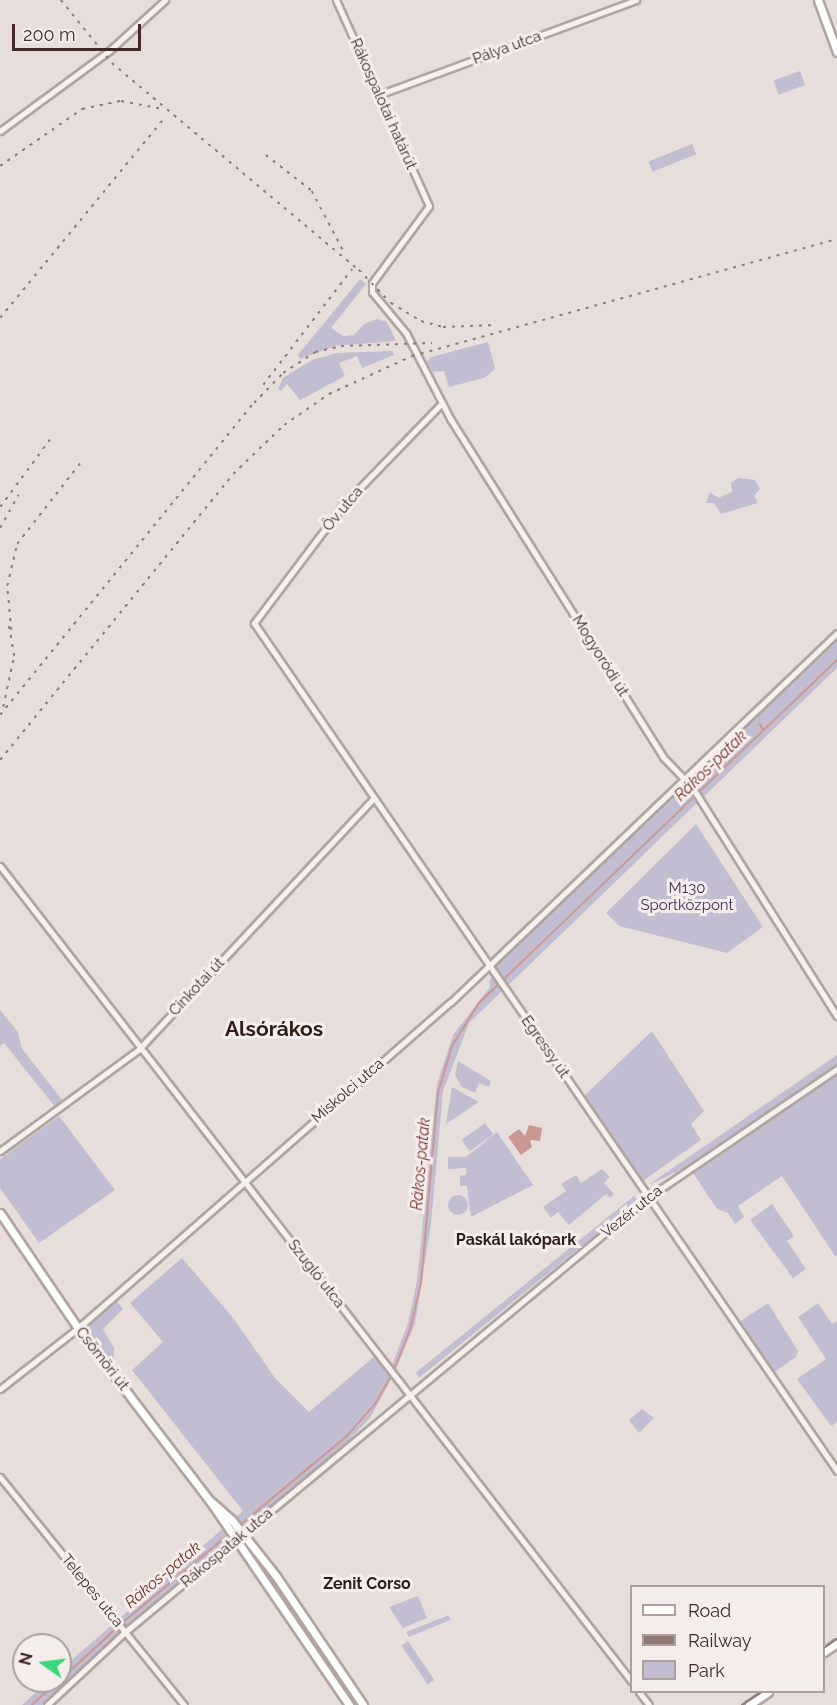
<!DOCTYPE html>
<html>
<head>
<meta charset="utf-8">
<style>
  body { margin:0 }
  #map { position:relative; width:837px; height:1705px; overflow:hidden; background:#e7dedc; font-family:Raleway,sans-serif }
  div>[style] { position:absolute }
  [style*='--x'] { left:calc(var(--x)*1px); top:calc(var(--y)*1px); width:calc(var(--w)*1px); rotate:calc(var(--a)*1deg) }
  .green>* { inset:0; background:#c3bdd2; transform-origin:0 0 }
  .round { border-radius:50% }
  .water>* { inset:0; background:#ca9994 }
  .stream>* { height:1.5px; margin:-0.75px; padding:0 0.75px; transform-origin:0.75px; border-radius:0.75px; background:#ca9994 }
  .roads { filter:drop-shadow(2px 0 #b1a4a1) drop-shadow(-2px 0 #b1a4a1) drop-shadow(0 2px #b1a4a1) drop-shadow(0 -2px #b1a4a1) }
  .minor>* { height:5px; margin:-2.5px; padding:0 2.5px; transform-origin:2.5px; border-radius:2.5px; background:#f6f0ef }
  .major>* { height:7px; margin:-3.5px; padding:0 3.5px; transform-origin:3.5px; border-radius:3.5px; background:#fff }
  .tram>* { height:1.5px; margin:-0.75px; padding:0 0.75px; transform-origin:0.75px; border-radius:0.75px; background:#927a75 }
  .rail>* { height:1.5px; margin-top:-0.75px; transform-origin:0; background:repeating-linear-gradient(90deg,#927a75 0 3px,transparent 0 9px) }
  span { translate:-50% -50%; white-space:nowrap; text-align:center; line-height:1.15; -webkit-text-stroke:6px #f5edeb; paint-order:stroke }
  .street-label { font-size:15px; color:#3f2a25 }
  .park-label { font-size:15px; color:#41315b }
  .water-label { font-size:16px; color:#75352d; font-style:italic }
  .neighbourhood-label { font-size:16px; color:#2f1d17; font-weight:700 }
  .district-label { font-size:21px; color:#2f1d17; font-weight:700 }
  .legend { position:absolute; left:630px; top:1585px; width:195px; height:108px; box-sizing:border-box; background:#f5edeb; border:2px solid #ac9f9c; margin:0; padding:8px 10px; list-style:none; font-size:18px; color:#3f2a25 }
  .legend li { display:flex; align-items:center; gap:12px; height:30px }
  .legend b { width:30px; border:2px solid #ac9f9c }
  .north { position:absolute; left:12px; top:1633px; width:60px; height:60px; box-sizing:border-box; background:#f5edeb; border:2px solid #ac9f9c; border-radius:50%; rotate:284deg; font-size:16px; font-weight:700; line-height:24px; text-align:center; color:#3f2a25 }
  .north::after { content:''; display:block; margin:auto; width:21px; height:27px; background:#37d77a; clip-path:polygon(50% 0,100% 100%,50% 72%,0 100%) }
  .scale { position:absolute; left:12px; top:24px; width:129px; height:27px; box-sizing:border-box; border:3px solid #3f2a25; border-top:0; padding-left:8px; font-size:18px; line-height:21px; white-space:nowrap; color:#3f2a25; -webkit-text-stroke:4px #f5edeb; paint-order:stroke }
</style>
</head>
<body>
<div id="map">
  <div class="green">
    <i style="left:800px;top:71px;width:15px;height:28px;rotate:70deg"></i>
    <i style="left:692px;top:144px;width:11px;height:47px;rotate:68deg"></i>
    <i style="clip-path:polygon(360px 279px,366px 284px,331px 328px,343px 336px,354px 335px,364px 324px,377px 319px,387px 322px,396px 341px,335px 346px,300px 359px,298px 355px)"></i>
    <i style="clip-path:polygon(488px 342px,495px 369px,484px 378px,449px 387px,444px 371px,433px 372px,427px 362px,431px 357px)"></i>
    <i style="clip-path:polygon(393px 351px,394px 355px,362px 368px,357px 356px,339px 363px,345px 376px,300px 400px,287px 384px,281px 391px,278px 389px,283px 378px,312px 360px,337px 353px)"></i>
    <i style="clip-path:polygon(738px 478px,755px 480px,760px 489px,754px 496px,758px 503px,721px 514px,714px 503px,706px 503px,710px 492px,718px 498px,732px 492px,731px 483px)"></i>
    <i style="clip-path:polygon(837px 638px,837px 668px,469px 1023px,443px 1091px,431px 1224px,415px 1324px,393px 1376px,370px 1418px,344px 1445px,127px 1627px,42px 1705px,22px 1705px,48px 1681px,60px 1681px,60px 1670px,243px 1511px,132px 1370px,163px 1342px,130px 1303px,182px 1258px,234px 1319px,275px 1378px,309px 1412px,376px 1355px,389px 1373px,408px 1323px,417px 1281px,437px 1084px,453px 1035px,490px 987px,489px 981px,496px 972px,492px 966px)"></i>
    <i style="clip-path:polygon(696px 824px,763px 927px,727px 953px,619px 926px,606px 913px)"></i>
    <i style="clip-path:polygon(0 1010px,18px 1032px,22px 1049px,63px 1101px,56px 1108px,4px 1043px,0 1046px)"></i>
    <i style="clip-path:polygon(652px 1031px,704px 1111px,691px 1124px,701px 1140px,640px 1183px,583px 1097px)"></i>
    <i style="clip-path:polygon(837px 1055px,837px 1065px,690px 1166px,648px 1185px)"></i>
    <i style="clip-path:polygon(458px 1061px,491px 1081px,489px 1087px,479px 1083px,475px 1093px,462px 1087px,455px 1075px)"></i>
    <i style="clip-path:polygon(837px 1075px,837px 1255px,835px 1256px,782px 1176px,738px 1206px,744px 1217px,735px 1224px,728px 1213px,717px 1209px,693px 1173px)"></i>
    <i style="clip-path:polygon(452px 1087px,479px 1102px,446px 1124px,450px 1100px)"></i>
    <i style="clip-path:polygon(59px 1116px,115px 1190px,39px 1243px,0 1188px,0 1159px)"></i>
    <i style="left:485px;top:1123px;width:14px;height:29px;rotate:54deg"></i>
    <i style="clip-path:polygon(497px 1132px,533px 1185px,471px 1217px,467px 1186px,460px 1186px,460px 1176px,466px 1175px,466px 1168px,448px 1169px,448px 1157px,466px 1157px)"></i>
    <i style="clip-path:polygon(602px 1169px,610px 1177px,604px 1183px,614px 1194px,610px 1198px,606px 1194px,569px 1225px,558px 1212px,551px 1218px,543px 1207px,566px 1191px,561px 1184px,576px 1175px,581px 1183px)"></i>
    <i class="round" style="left:448px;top:1195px;width:20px;height:20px"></i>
    <i style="left:634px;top:1196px;width:6px;height:281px;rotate:51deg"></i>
    <i style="clip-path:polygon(772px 1204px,794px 1236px,787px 1241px,806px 1269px,793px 1278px,750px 1220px)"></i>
    <i style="clip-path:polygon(115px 1299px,123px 1309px,103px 1329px,114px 1348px,114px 1370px,84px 1328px)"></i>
    <i style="clip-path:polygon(768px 1303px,798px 1351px,796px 1357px,770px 1375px,736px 1324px)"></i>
    <i style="clip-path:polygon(818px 1303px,832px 1324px,837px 1321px,837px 1422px,831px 1426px,797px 1379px,826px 1359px,798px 1317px)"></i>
    <i style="clip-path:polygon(642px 1409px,654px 1418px,639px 1433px,629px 1420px)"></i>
    <i style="clip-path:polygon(418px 1596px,427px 1618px,403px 1628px,389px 1607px)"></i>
    <i style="clip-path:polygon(449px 1615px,450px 1620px,409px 1637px,406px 1632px)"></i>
    <i style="left:408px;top:1641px;width:47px;height:8px;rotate:56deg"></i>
  </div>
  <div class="water">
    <i style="clip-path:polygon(529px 1125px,542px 1128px,540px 1141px,530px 1140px,532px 1147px,521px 1155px,508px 1137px,519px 1129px,525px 1136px)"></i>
  </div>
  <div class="stream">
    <i style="--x:760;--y:724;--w:7;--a:56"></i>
    <i style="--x:699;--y:792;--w:191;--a:-43.7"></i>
    <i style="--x:394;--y:1370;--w:43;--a:-68.2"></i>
    <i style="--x:410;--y:1330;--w:48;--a:-76.8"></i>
    <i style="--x:421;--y:1283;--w:191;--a:-84.9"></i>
    <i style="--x:438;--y:1093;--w:49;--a:-73.4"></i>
    <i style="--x:452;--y:1046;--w:51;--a:-57.9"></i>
    <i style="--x:479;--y:1003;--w:299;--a:-43.8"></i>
    <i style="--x:239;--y:1526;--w:141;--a:-39.8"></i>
    <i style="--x:347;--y:1436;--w:43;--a:-48.8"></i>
    <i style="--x:375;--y:1404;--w:34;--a:-60"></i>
    <i style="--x:121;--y:1624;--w:139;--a:-39.8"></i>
    <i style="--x:60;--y:1680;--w:79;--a:-42.4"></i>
    <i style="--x:32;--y:1705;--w:36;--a:-42"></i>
  </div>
  <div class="roads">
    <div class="minor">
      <i style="--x:336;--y:0;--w:226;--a:65.7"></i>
      <i style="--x:429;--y:206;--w:96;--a:126.5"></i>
      <i style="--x:372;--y:283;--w:9;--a:90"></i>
      <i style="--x:372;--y:292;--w:53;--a:50.3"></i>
      <i style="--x:406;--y:333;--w:98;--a:62.7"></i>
      <i style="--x:451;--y:420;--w:398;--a:57.8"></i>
      <i style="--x:663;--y:757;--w:42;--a:46"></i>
      <i style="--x:692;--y:787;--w:271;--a:57.7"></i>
      <i style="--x:378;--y:95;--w:275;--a:-20.2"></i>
      <i style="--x:0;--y:131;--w:135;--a:-36.3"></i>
      <i style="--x:109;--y:51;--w:76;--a:-42.3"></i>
      <i style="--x:442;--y:403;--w:142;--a:134.1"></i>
      <i style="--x:343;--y:505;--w:148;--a:127"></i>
      <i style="--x:254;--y:623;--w:1029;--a:55.49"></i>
      <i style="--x:0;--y:866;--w:1032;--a:52.24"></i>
      <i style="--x:0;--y:1151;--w:171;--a:-36.2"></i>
      <i style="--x:138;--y:1050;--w:344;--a:-46.9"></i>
      <i style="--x:0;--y:1389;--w:99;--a:-38"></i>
      <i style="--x:78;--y:1328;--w:495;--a:-41.2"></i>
      <i style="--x:451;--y:1002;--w:534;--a:-43.71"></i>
      <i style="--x:0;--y:1477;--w:293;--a:51.1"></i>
      <i style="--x:639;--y:1692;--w:16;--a:52"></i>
      <i style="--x:47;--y:1705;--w:107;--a:-43.1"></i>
      <i style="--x:125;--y:1632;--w:679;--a:-39.74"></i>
      <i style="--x:647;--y:1198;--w:230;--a:-34.2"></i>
    </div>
    <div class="major">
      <i style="--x:818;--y:0;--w:55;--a:69.9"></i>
      <i style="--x:0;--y:1213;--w:139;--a:55.9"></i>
      <i style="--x:78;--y:1328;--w:218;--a:52.7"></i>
      <i style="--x:210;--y:1501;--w:247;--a:55.7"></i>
      <i style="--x:213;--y:1503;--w:24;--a:42"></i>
      <i style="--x:231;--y:1519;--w:73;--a:51.7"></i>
      <i style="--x:276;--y:1576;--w:156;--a:56"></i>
      <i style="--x:824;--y:1652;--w:16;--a:-35"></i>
      <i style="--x:749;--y:1705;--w:23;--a:-34"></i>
    </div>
  </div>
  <div class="tram">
    <i style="--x:824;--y:1648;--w:16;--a:-35"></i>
    <i style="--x:742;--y:1705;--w:24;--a:-33"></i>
  </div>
  <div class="rail">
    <i style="--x:61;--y:0;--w:81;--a:51"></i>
    <i style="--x:112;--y:63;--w:322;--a:40"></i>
    <i style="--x:359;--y:270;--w:46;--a:45.9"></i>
    <i style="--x:391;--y:303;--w:35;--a:31"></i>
    <i style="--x:421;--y:321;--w:23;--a:15"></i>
    <i style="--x:443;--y:327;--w:53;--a:-2.2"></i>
    <i style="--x:266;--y:155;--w:58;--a:38"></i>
    <i style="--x:312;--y:191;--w:71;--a:62.4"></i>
    <i style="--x:0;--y:166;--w:100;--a:-34.8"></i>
    <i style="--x:82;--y:109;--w:40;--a:-12"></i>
    <i style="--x:121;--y:101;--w:43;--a:10.8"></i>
    <i style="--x:0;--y:318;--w:255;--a:-50.6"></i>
    <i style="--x:263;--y:385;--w:146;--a:-52.5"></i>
    <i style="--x:0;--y:507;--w:86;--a:-53.5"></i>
    <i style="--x:0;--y:528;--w:38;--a:-61"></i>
    <i style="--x:11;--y:630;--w:44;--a:-95.2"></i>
    <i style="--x:7;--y:586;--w:43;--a:-76.6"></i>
    <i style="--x:17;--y:544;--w:104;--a:-52"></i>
    <i style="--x:3;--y:707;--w:52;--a:-77.8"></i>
    <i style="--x:14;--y:656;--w:35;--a:-100"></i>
    <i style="--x:0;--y:715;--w:402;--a:-50.9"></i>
    <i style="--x:254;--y:403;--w:42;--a:-46"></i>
    <i style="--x:283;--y:373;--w:38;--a:-33"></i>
    <i style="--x:315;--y:352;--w:27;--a:-13"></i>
    <i style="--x:341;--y:346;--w:91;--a:-1.9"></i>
    <i style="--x:0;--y:760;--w:369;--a:-50.8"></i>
    <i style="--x:233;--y:474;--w:71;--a:-43.9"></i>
    <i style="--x:284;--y:425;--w:55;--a:-34.6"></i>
    <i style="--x:329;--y:394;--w:91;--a:-24.6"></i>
    <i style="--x:412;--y:356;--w:441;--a:-15.4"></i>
  </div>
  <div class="street-label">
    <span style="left:507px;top:48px;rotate:-20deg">Pálya utca</span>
    <span style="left:383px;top:104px;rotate:66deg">Rákospalotai határút</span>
    <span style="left:343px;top:509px;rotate:-50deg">Öv utca</span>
    <span style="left:600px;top:656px;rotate:58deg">Mogyoródi út</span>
    <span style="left:197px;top:987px;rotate:-47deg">Cinkotai út</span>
    <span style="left:545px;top:1047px;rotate:55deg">Egressy út</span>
    <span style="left:348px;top:1091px;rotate:-41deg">Miskolci utca</span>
    <span style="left:632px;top:1212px;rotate:-39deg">Vezér utca</span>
    <span style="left:316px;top:1274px;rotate:52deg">Szugló utca</span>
    <span style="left:102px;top:1359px;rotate:52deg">Csömöri út</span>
    <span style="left:227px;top:1548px;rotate:-40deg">Rákospatak utca</span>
    <span style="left:92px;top:1591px;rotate:51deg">Telepes utca</span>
  </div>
  <div class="park-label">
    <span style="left:687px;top:897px">M130<br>Sportközpont</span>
  </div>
  <div class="water-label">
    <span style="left:711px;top:766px;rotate:-44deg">Rákos-patak</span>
    <span style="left:421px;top:1164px;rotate:-85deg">Rákos-patak</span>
    <span style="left:163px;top:1575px;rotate:-40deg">Rákos-patak</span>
  </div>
  <div class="neighbourhood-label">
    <span style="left:516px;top:1240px">Paskál lakópark</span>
    <span style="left:367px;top:1584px">Zenit Corso</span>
  </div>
  <div class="district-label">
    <span style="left:274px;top:1029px">Alsórákos</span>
  </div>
  <ul class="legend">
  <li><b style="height:8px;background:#fff"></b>Road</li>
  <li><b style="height:8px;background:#927a75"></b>Railway</li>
  <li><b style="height:16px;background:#c3bdd2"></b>Park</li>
  </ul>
  <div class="north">N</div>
  <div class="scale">200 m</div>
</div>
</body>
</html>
